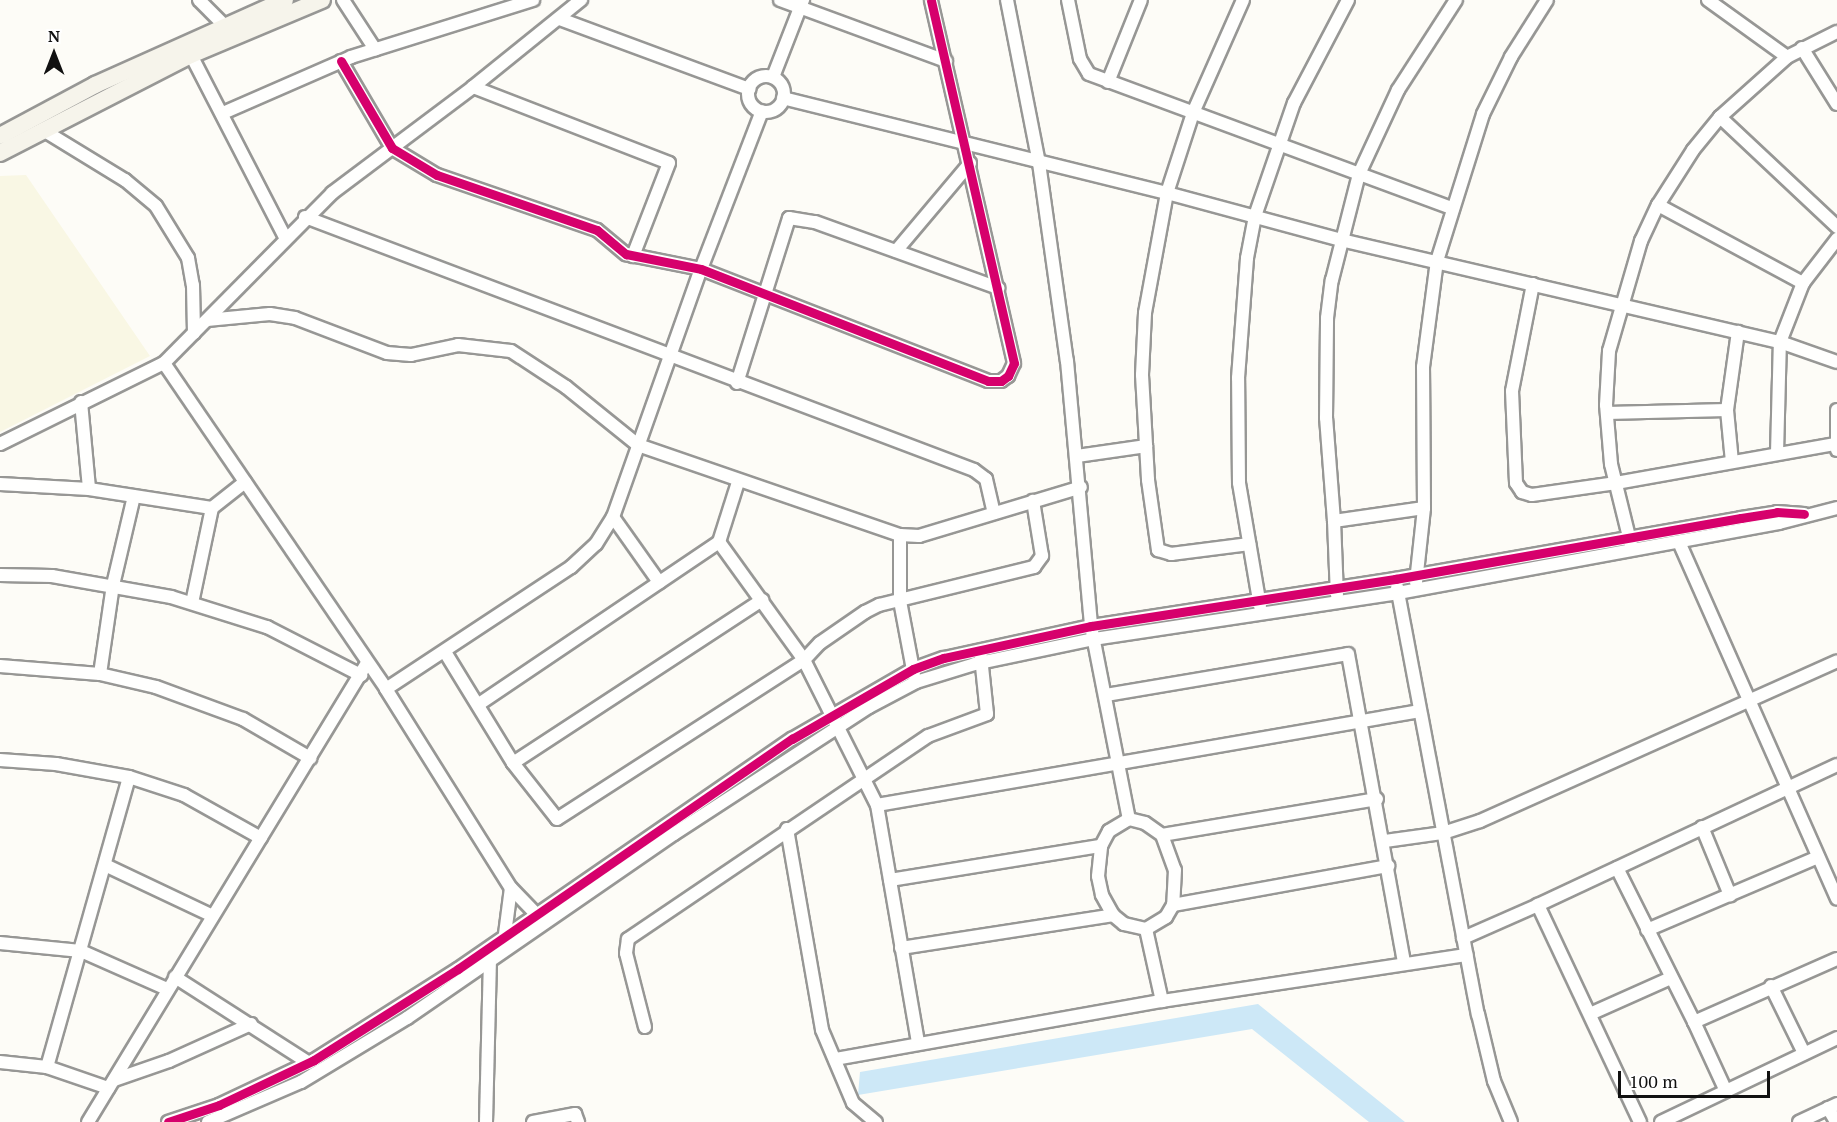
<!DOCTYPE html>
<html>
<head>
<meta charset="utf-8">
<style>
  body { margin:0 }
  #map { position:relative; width:1837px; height:1122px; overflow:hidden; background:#fdfcf7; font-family:"PT Serif",serif }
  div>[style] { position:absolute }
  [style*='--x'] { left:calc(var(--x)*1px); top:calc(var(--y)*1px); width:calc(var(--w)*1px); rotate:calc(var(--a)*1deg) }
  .farmland>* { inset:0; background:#f9f7e4 }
  .water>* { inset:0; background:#cde8f7 }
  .roads { filter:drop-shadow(2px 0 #979795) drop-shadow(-2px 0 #979795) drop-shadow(0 2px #979795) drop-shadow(0 -2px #979795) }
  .minor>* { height:12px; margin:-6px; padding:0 6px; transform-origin:6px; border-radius:6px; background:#fffffe }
  .minor>.ring { margin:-6px; padding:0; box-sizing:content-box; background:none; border:12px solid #fffffe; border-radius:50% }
  .secondary>* { height:16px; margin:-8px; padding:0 8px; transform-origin:8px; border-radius:8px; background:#f6f4eb }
  .cycleway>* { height:9px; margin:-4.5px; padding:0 4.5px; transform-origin:4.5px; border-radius:4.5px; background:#d6006c }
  span { translate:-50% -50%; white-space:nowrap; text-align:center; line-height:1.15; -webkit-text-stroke:6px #fff; paint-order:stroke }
  .north { position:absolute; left:24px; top:24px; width:60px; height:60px; -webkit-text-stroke:4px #fff; paint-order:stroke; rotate:0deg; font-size:16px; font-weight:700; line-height:24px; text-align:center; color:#111 }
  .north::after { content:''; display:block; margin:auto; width:21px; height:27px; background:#111; clip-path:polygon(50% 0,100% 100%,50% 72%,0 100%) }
  .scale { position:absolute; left:1618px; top:1071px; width:152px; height:27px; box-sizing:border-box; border:3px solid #111; border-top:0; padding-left:8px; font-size:18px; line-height:21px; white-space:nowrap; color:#111; -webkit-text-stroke:4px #fff; paint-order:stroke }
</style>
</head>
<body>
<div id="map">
  <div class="farmland">
    <i style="clip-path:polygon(26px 175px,150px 356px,0 432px,0 176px)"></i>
  </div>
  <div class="water">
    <i style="clip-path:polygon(1258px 1004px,1405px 1122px,1369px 1122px,1252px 1029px,858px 1095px,860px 1072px)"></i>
  </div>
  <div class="roads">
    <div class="minor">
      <i style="--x:199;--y:0;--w:37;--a:45"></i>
      <i style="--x:343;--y:0;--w:59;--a:56.9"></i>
      <i style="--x:780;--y:0;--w:177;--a:20.2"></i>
      <i style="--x:1007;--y:0;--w:166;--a:78.9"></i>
      <i style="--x:1039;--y:163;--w:200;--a:82"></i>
      <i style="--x:1067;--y:361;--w:266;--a:84.8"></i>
      <i style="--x:1091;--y:626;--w:197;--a:78.9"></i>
      <i style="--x:1068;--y:0;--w:60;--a:78.5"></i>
      <i style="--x:1080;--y:59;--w:17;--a:59"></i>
      <i style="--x:1089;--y:74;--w:388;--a:20.3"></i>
      <i style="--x:1243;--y:0;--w:124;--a:113.9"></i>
      <i style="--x:1193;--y:113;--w:84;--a:108"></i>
      <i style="--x:1167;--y:193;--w:122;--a:100.4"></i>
      <i style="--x:1145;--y:313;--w:62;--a:92.8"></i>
      <i style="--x:1142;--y:375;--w:105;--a:86.7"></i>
      <i style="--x:1148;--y:480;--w:71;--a:81.9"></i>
      <i style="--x:1158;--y:550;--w:14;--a:17"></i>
      <i style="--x:1171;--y:554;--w:79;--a:-7.3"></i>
      <i style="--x:1708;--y:0;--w:97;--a:35.8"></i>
      <i style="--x:560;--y:19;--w:202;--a:20.3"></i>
      <i style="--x:1802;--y:48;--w:66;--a:58"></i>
      <i style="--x:191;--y:55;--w:207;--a:62.7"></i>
      <i style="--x:341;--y:61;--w:101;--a:59.6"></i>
      <i style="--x:392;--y:148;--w:52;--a:31"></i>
      <i style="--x:437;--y:175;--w:169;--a:19"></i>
      <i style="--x:597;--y:230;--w:38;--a:40"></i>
      <i style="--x:626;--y:254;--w:76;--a:11.3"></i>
      <i style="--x:701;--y:269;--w:308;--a:21.3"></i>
      <i style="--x:988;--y:381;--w:13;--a:0"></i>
      <i style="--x:1001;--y:381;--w:9;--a:-36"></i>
      <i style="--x:1008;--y:376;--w:14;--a:-65"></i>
      <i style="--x:1014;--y:363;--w:372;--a:-102.9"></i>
      <i class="ring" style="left:748px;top:76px;width:24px;height:24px"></i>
      <i style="--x:773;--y:77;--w:83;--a:-68.7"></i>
      <i style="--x:1108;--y:82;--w:88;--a:-68.1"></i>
      <i style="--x:473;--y:87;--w:210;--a:21.2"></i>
      <i style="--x:669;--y:163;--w:100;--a:111.2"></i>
      <i style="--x:783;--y:98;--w:396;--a:13.9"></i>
      <i style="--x:1167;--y:193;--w:180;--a:15.1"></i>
      <i style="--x:1341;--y:240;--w:451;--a:13.1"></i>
      <i style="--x:1780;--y:342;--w:60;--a:19.3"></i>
      <i style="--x:223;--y:113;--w:140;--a:-23.6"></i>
      <i style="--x:351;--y:57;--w:191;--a:-17.4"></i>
      <i style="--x:1720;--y:117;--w:161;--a:43.2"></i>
      <i style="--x:43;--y:130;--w:96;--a:31.4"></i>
      <i style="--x:125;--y:180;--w:40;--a:40"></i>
      <i style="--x:156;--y:206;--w:61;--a:58.4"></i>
      <i style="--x:188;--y:258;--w:27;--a:80"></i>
      <i style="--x:193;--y:285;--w:48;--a:88.8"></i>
      <i style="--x:1658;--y:205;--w:165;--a:28.3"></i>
      <i style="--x:305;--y:217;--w:715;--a:20.72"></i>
      <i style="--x:974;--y:470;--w:15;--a:37"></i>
      <i style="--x:986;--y:479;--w:35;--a:77"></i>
      <i style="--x:896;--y:251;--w:115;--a:-49.9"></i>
      <i style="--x:1533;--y:284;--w:109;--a:101.1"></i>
      <i style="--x:1512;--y:391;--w:92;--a:87.5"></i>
      <i style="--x:1516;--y:483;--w:11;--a:56"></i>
      <i style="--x:1522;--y:492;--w:10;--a:17"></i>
      <i style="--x:1532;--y:495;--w:85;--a:-8.1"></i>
      <i style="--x:1616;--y:483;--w:223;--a:-10.1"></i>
      <i style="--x:207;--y:320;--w:63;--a:-5.4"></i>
      <i style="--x:270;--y:314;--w:25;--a:9"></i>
      <i style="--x:295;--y:318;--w:98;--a:20.8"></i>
      <i style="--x:387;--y:353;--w:24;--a:5"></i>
      <i style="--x:411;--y:355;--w:48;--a:-12"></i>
      <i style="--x:458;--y:345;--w:53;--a:6.5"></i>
      <i style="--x:511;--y:351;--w:66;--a:33.2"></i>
      <i style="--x:566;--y:387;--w:92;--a:38.9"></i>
      <i style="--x:638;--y:445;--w:277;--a:19"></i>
      <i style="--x:900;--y:535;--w:19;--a:3"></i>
      <i style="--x:919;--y:536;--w:169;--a:-16.8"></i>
      <i style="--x:164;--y:363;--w:394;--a:55.7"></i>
      <i style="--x:386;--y:689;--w:235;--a:57.9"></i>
      <i style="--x:511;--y:888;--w:42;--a:46"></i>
      <i style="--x:737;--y:383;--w:173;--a:-72.5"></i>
      <i style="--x:789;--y:218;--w:26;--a:9"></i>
      <i style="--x:815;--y:222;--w:195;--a:19.8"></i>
      <i style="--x:81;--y:402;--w:87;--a:84.7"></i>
      <i style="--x:1837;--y:410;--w:40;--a:90"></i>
      <i style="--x:1607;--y:413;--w:120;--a:-1.4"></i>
      <i style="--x:0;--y:444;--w:183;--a:-26.3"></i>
      <i style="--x:164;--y:363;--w:239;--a:-45.3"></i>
      <i style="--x:332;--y:193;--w:176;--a:-36.9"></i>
      <i style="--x:473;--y:87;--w:139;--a:-38.9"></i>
      <i style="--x:1777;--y:453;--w:111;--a:-88.5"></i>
      <i style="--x:1780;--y:342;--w:63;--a:-68.7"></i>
      <i style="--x:1803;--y:283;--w:56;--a:-52.3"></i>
      <i style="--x:1077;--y:456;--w:70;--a:-8.2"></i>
      <i style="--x:1732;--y:462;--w:52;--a:-95.5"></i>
      <i style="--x:1727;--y:410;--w:79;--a:-82"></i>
      <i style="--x:0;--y:484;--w:89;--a:3.2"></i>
      <i style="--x:89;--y:489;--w:124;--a:8.8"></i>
      <i style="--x:1424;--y:508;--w:141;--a:-90.4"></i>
      <i style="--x:1423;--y:367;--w:107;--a:-82.5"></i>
      <i style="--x:1437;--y:261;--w:154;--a:-72.6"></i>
      <i style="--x:1483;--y:114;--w:64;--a:-63.8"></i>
      <i style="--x:1511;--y:57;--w:67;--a:-57.7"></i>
      <i style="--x:613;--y:517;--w:80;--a:54.7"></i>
      <i style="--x:1334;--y:521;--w:74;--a:87.7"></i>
      <i style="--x:900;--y:535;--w:66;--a:90"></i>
      <i style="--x:900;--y:601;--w:75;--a:79.3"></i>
      <i style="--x:719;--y:542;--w:145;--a:54.2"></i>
      <i style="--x:804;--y:660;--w:162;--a:63.3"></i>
      <i style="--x:877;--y:805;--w:242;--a:80.2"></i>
      <i style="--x:1679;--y:542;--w:390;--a:66.1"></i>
      <i style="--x:1631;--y:545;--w:83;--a:-103.9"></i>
      <i style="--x:1611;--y:464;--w:59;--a:-94.8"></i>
      <i style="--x:1606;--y:405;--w:54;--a:-86.8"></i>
      <i style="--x:1609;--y:351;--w:115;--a:-73.8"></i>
      <i style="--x:1641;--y:241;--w:40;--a:-65"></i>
      <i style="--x:1658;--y:205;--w:65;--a:-57.5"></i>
      <i style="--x:1693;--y:150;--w:43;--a:-50.7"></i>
      <i style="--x:1720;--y:117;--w:90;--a:-41.8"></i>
      <i style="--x:1787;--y:57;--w:56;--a:-26.6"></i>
      <i style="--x:0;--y:575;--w:52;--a:1.1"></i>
      <i style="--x:52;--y:576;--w:121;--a:10"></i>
      <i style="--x:171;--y:597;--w:101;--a:17.4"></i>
      <i style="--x:267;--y:627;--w:106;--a:27.1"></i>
      <i style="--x:1416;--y:582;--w:74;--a:-83.8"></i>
      <i style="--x:1424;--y:508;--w:91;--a:171.8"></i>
      <i style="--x:1334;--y:521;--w:103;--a:-94.4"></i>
      <i style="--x:1326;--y:418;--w:100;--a:-89.4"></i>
      <i style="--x:1327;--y:318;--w:38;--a:-83"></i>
      <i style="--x:1332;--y:280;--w:109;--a:-75.7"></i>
      <i style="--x:1359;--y:174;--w:93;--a:-65.1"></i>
      <i style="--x:1398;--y:90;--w:107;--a:-57.2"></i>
      <i style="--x:1397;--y:587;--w:435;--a:79.3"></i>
      <i style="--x:1478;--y:1014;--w:69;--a:76.6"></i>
      <i style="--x:1494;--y:1081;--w:44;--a:67.5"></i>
      <i style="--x:192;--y:603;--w:97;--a:-78.1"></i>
      <i style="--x:212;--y:508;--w:42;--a:-38.2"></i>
      <i style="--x:1260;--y:606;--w:125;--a:-99.7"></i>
      <i style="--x:1239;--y:483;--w:105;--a:-90.5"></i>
      <i style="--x:1238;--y:378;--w:120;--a:-85.7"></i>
      <i style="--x:1247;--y:258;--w:43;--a:-79.2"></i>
      <i style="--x:1255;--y:216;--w:120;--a:-71"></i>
      <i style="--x:1294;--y:103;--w:116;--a:-62.3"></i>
      <i style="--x:445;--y:652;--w:130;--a:58.5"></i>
      <i style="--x:513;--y:763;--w:71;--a:51.8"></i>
      <i style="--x:557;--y:819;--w:294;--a:-32.8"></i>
      <i style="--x:804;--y:660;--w:23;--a:-47"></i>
      <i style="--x:820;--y:643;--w:55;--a:-34.6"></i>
      <i style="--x:865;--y:612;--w:16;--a:-27"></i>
      <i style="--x:879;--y:605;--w:160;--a:-13.8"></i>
      <i style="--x:1034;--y:567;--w:14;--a:-54"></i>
      <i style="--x:1042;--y:556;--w:56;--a:-99.3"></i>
      <i style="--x:0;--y:666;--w:100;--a:4.6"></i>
      <i style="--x:100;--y:674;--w:57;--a:13.1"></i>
      <i style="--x:156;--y:687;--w:93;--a:20.2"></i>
      <i style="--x:243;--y:719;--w:78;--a:30.2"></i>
      <i style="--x:100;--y:674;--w:90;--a:-81.7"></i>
      <i style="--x:113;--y:585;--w:91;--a:-76.7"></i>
      <i style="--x:386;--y:689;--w:222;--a:-33.4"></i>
      <i style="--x:571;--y:567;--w:34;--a:-43"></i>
      <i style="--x:596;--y:544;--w:32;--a:-58"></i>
      <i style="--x:613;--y:517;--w:263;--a:-70.5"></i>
      <i style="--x:701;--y:269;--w:169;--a:-68.9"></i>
      <i style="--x:1106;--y:695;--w:245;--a:-9.6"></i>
      <i style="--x:1348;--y:654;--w:314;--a:79.7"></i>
      <i style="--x:479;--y:704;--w:290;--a:-34"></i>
      <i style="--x:719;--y:542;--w:63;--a:-72.4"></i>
      <i style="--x:0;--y:760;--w:56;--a:4.1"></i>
      <i style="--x:56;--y:764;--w:74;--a:10.1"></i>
      <i style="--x:129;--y:777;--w:58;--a:18.1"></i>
      <i style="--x:184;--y:795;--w:88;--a:29.2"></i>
      <i style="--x:513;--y:763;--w:298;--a:-33.2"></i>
      <i style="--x:877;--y:805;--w:551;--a:-9.82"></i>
      <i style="--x:1129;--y:819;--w:16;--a:14"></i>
      <i style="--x:1145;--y:823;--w:21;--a:35"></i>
      <i style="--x:1162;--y:835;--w:37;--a:70"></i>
      <i style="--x:1175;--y:870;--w:35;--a:93"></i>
      <i style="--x:1173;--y:905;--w:14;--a:120"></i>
      <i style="--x:1166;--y:917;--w:23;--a:149"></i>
      <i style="--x:1146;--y:929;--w:23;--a:-167"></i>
      <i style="--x:1124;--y:924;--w:14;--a:-141"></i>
      <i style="--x:1113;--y:915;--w:23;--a:-119"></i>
      <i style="--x:1102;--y:895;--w:19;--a:-102"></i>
      <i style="--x:1098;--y:876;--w:30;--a:-84"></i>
      <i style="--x:1101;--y:846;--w:17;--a:-62"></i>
      <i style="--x:1109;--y:831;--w:23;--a:-31"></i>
      <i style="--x:1702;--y:827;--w:74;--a:67.6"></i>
      <i style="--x:787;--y:829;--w:204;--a:80.1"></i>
      <i style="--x:822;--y:1030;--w:79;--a:67"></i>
      <i style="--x:853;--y:1103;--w:30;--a:40"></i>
      <i style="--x:1162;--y:835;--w:218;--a:-9.5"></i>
      <i style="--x:1385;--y:841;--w:59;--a:-7.9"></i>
      <i style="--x:1443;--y:833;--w:39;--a:-18"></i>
      <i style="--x:1480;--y:821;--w:391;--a:-24.1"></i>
      <i style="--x:105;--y:865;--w:119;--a:25.3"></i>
      <i style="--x:1617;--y:868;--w:172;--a:63.4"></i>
      <i style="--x:890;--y:880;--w:214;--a:-9.2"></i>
      <i style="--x:1173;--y:905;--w:219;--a:-10.3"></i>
      <i style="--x:1146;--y:929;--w:74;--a:77.5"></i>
      <i style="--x:1647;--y:930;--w:186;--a:-23.1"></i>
      <i style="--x:505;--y:934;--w:46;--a:-82.6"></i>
      <i style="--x:1463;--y:938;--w:82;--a:-23.7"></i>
      <i style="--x:0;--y:943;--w:81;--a:5.6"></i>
      <i style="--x:81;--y:951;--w:94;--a:23.8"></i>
      <i style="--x:901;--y:948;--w:215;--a:-8.8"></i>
      <i style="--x:175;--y:977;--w:159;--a:32.7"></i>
      <i style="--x:1771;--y:986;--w:75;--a:63.8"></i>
      <i style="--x:1590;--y:1014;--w:89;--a:-24"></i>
      <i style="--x:645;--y:1027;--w:76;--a:-104.4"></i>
      <i style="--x:626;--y:953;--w:14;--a:-82"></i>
      <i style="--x:628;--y:939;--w:362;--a:-34.1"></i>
      <i style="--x:928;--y:736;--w:63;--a:-20.4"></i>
      <i style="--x:987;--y:714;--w:57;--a:-96"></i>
      <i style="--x:835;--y:1059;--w:332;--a:-10.1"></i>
      <i style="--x:1162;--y:1001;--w:308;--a:-8.6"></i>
      <i style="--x:0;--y:1062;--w:47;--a:6.1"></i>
      <i style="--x:47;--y:1067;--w:65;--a:19"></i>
      <i style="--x:47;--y:1067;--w:301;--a:-74.2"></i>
      <i style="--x:114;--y:1080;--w:58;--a:-19.1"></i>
      <i style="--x:169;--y:1061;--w:90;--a:-24.3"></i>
      <i style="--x:1725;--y:1089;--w:74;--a:-114.8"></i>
      <i style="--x:1694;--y:1022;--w:156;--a:-23.8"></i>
      <i style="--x:1828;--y:1108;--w:16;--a:60"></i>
      <i style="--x:88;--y:1122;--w:537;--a:-58.71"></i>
      <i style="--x:168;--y:1122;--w:54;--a:-18.4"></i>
      <i style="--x:219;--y:1105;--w:105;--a:-25.3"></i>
      <i style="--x:314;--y:1060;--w:170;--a:-32.3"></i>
      <i style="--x:458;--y:969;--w:406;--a:-34.6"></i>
      <i style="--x:792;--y:739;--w:140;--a:-30"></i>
      <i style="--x:913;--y:669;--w:33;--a:-20"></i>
      <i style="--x:944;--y:658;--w:150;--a:-12.3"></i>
      <i style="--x:1091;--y:626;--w:308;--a:-8.8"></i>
      <i style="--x:1395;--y:579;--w:351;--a:-10"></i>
      <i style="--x:1741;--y:518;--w:36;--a:-9"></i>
      <i style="--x:1777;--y:512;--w:27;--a:4"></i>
      <i style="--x:208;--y:1122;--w:101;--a:-23.3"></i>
      <i style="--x:301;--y:1082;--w:124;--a:-31.1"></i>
      <i style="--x:407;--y:1018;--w:324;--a:-34.6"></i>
      <i style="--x:674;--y:834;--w:233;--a:-33.1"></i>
      <i style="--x:869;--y:707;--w:53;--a:-28"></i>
      <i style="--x:916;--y:682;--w:62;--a:-17"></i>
      <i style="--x:975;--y:664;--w:122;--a:-11.9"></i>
      <i style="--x:1094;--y:639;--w:307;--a:-8.6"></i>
      <i style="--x:1398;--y:593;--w:387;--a:-10.4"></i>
      <i style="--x:1779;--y:523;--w:60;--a:-14.5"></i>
      <i style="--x:486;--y:1122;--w:162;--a:-88.6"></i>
      <i style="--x:533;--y:1122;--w:43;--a:-10.8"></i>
      <i style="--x:575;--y:1114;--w:9;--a:69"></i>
      <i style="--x:1640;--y:1122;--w:240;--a:-115.2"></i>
      <i style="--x:1538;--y:905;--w:330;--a:-25.1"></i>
      <i style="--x:1661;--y:1122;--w:195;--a:-25.5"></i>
      <i style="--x:1799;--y:1122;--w:42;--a:-25.3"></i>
    </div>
    <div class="secondary">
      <i style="--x:0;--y:136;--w:108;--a:-28.2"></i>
      <i style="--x:95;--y:85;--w:208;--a:-24.1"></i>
      <i style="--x:0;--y:153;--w:215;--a:-27.2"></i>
      <i style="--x:191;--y:55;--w:142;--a:-22.8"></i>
    </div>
  </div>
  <div class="cycleway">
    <i style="--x:341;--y:61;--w:101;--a:59.6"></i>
    <i style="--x:392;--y:148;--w:52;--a:31"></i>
    <i style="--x:437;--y:175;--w:169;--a:19"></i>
    <i style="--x:597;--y:230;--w:38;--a:40"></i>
    <i style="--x:626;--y:254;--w:76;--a:11.3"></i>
    <i style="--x:701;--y:269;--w:308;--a:21.3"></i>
    <i style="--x:988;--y:381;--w:13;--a:0"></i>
    <i style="--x:1001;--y:381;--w:9;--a:-36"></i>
    <i style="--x:1008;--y:376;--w:14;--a:-65"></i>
    <i style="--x:1014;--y:363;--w:372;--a:-102.9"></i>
    <i style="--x:168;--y:1122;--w:54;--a:-18.4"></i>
    <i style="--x:219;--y:1105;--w:105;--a:-25.3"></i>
    <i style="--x:314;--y:1060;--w:170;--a:-32.3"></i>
    <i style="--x:458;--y:969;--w:406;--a:-34.6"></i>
    <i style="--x:792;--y:739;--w:140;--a:-30"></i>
    <i style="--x:913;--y:669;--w:33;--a:-20"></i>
    <i style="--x:944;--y:658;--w:150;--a:-12.3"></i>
    <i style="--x:1091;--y:626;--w:308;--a:-8.8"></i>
    <i style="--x:1395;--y:579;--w:351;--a:-10"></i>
    <i style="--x:1741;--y:518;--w:36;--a:-9"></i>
    <i style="--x:1777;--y:512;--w:27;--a:4"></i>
  </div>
  <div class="north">N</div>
  <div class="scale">100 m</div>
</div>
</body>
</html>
